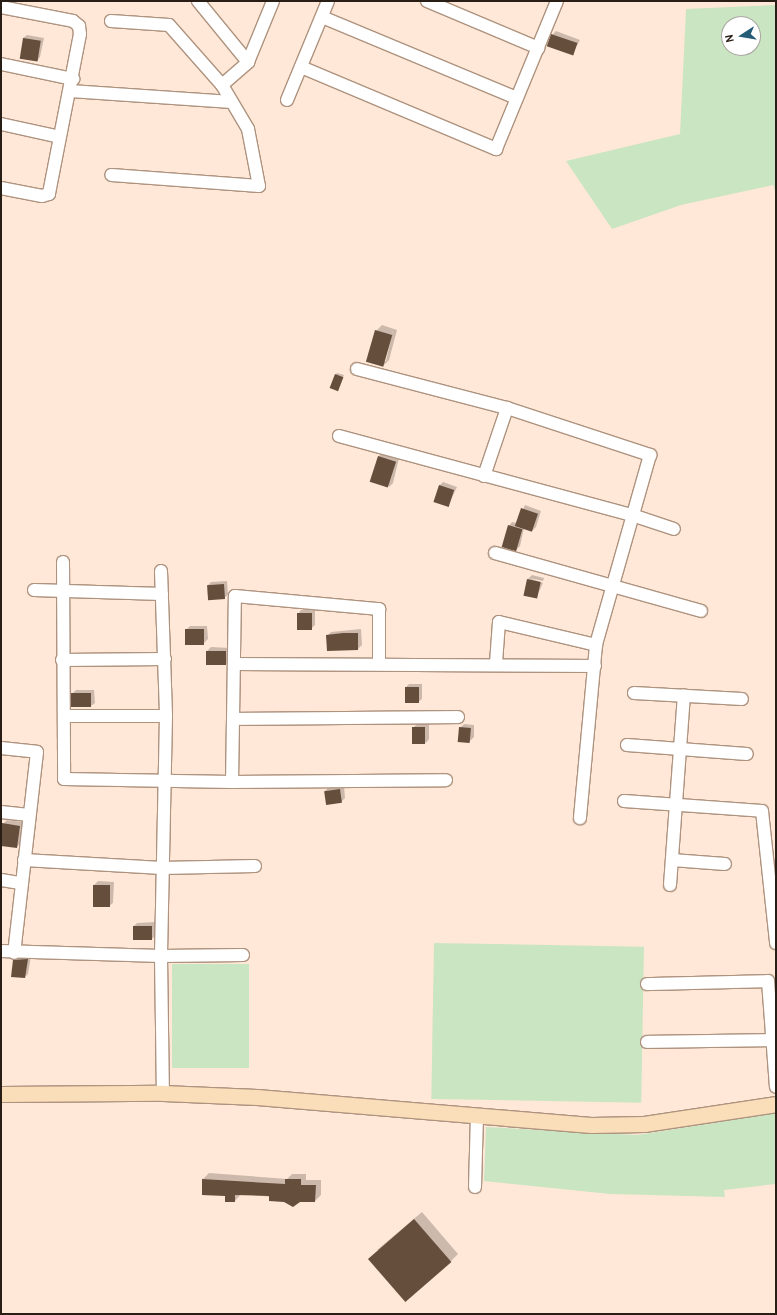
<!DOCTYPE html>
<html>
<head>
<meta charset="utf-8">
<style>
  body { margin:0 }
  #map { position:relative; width:777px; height:1315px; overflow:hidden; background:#ffe8d7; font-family:Overpass,sans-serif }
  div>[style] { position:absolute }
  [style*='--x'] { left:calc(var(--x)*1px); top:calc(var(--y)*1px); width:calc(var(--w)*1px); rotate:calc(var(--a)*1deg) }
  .green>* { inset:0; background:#cae5c2; transform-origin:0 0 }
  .shadow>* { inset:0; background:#0003 }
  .building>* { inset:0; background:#654e3c; transform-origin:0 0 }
  .roads { filter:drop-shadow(1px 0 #ae937f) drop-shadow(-1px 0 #ae937f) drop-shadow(0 1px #ae937f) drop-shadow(0 -1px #ae937f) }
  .minor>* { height:12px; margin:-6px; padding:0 6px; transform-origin:6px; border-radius:6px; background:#fff }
  .major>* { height:15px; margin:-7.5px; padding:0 7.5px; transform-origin:7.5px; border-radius:7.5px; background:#f9deb9 }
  span { translate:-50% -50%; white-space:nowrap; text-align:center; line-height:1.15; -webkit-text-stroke:4px #fff; paint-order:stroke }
  .frame { position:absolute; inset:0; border:2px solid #281e16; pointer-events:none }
  .north { position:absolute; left:721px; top:16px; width:40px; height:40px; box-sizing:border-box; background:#fff; border:1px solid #a9a5a2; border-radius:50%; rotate:258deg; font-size:11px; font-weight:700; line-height:16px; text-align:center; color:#281e16 }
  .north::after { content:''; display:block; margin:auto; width:14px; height:18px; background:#255d78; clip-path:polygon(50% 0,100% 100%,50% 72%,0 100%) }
</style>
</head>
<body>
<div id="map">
  <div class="green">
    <i style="clip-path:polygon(evenodd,776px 5px,776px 194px,773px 185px,681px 205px,612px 229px,566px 161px,680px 134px,686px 9px,776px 5px,729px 24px,753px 24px,753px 48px,729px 48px,729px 24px)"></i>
    <i style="left:434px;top:943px;width:210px;height:156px;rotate:1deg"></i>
    <i style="left:172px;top:964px;width:77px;height:104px"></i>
    <i style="clip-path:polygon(776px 1113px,776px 1184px,724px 1190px,725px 1197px,610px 1194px,484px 1181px,486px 1127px,637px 1135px)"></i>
  </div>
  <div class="shadow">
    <i style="clip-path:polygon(556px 31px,580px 40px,572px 54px,552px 35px)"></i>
    <i style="clip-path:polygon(27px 35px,44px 38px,40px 57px,37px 61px,23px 38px)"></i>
    <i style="clip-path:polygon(evenodd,382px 325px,397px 330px,389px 360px,383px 366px,376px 331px,382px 325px,393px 330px,386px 361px,384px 361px,393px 330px)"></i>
    <i style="clip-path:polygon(337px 373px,344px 375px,338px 390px,336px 374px)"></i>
    <i style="clip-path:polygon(382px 453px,399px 458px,393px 483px,389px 487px,378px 457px)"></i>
    <i style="clip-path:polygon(443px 482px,457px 487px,448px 506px,439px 486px)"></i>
    <i style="clip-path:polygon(525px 505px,541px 511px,536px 527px,532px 531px,524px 528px,520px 546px,516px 550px,509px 526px,512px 522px,517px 523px)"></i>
    <i style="clip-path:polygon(532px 575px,544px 578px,543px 581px,529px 578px,543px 583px,536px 598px,524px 595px,528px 579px)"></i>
    <i style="clip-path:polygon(227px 581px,228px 595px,224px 598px,208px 585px,211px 582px)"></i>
    <i style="clip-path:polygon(301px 610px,315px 610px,315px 625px,311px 629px,298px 614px)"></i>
    <i style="clip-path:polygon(190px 626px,207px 626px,208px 639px,204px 643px,187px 644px,186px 630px)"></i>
    <i style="clip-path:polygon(361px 629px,362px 645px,358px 649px,327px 636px,331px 632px)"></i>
    <i style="clip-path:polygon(211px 647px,230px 648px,229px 660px,226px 664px,207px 651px)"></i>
    <i style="clip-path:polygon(409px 684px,422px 684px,422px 699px,418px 702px,406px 687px)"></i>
    <i style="clip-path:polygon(76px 690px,94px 690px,95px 703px,91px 706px,72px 707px,72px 694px)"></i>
    <i style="clip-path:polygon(417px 724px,429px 724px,429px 739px,426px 743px,413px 728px)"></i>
    <i style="clip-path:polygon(464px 724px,474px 725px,474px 737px,470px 741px,460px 728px)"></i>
    <i style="clip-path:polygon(344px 786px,345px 798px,341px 802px,325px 791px,329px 787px)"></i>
    <i style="clip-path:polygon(7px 820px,23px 822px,20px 843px,17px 847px,1px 845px,3px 824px)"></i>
    <i style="clip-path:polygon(98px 881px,114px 882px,113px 903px,109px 906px,94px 885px)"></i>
    <i style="clip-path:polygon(156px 922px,156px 935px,152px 939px,134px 926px,137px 923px)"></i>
    <i style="clip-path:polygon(31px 956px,28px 974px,25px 977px,14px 961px,18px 957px)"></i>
    <i style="clip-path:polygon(209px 1173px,287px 1179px,292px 1174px,306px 1174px,306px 1180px,321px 1180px,321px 1195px,315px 1201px,241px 1194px,235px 1201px,203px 1179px)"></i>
    <i style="clip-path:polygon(422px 1212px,458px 1254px,450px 1262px,377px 1250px)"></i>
  </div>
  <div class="building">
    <i style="left:551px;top:34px;width:28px;height:13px;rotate:19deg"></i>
    <i style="left:23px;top:38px;width:18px;height:21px;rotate:9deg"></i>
    <i style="left:375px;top:330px;width:18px;height:33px;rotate:16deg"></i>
    <i style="left:335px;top:374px;width:9px;height:15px;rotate:21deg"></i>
    <i style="left:378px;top:456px;width:19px;height:27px;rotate:18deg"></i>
    <i style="left:439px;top:485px;width:16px;height:18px;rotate:18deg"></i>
    <i style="left:521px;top:508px;width:18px;height:19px;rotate:19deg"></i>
    <i style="left:508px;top:525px;width:15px;height:23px;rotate:16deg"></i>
    <i style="left:527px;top:579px;width:14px;height:17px;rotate:12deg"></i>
    <i style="left:224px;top:584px;width:15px;height:17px;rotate:86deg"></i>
    <i style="left:297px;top:613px;width:15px;height:17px"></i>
    <i style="left:185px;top:629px;width:19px;height:16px"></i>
    <i style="clip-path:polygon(343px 633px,358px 633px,358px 650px,327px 651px,326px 635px)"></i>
    <i style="left:206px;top:651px;width:20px;height:14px"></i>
    <i style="left:405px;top:687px;width:14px;height:16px"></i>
    <i style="left:91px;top:693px;width:14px;height:20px;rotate:90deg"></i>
    <i style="left:412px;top:727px;width:13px;height:17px"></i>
    <i style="left:459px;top:727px;width:12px;height:15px;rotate:5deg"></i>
    <i style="left:340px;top:789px;width:14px;height:16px;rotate:82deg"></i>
    <i style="clip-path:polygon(2px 823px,20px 826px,17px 848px,1px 846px)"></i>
    <i style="left:93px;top:885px;width:17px;height:22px"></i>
    <i style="left:133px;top:926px;width:19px;height:14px"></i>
    <i style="clip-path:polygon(28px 959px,25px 978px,11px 977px,13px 960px)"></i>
    <i style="clip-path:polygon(202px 1179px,285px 1184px,285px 1179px,301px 1179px,301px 1185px,316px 1185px,315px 1202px,300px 1202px,293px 1207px,284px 1202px,269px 1201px,269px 1196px,235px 1195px,235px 1202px,225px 1202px,225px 1196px,202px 1195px)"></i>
    <i style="left:414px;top:1219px;width:57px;height:61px;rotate:49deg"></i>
  </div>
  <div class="roads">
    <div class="minor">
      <i style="--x:198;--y:1;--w:79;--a:50.7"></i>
      <i style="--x:427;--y:1;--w:121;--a:22.9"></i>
      <i style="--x:1;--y:7;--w:73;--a:11"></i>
      <i style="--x:73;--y:21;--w:8;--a:40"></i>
      <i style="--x:79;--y:26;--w:8;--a:83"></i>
      <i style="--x:80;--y:34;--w:163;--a:101"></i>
      <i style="--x:49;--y:194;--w:7;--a:164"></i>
      <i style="--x:42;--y:196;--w:42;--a:-169"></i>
      <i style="--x:322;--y:17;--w:211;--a:22.6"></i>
      <i style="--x:111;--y:21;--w:58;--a:3.9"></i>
      <i style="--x:169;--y:25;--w:80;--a:48.5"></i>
      <i style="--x:222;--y:85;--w:51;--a:59.4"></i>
      <i style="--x:248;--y:129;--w:58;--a:79.1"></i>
      <i style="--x:259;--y:186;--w:148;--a:-175.7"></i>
      <i style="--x:1;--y:64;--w:74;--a:11.8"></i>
      <i style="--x:301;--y:67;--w:212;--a:22.8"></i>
      <i style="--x:496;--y:149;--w:160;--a:-67.6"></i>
      <i style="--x:222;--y:85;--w:35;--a:-41"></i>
      <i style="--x:248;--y:62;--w:66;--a:-67.7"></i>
      <i style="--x:70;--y:91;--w:162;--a:3.9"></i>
      <i style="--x:287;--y:100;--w:107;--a:-67.5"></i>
      <i style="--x:1;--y:124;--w:60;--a:12.4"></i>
      <i style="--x:357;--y:369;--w:155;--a:14.6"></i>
      <i style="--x:507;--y:408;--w:151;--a:18.2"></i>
      <i style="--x:650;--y:455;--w:198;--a:105.9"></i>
      <i style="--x:596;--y:645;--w:174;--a:95.3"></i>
      <i style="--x:339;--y:436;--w:303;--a:15.1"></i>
      <i style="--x:632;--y:515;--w:44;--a:18.4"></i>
      <i style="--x:484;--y:476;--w:72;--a:-71.3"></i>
      <i style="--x:495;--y:553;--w:214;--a:15.7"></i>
      <i style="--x:63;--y:562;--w:217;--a:89.7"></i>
      <i style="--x:64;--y:779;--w:168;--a:1"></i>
      <i style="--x:232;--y:782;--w:214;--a:-0.5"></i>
      <i style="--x:161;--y:571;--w:145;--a:88"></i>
      <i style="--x:166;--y:716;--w:240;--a:91.2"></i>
      <i style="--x:161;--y:956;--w:137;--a:89.2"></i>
      <i style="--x:34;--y:590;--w:128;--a:1.8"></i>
      <i style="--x:62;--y:660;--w:103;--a:-0.6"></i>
      <i style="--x:496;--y:663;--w:41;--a:-85.8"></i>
      <i style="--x:499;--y:622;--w:100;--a:13.3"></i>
      <i style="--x:235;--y:664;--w:360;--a:0.3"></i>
      <i style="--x:634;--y:693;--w:108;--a:3.2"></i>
      <i style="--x:64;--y:716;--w:102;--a:0"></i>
      <i style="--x:233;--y:719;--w:225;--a:-0.5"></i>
      <i style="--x:627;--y:745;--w:120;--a:4.3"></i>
      <i style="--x:1;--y:748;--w:36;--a:6"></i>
      <i style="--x:37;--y:752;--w:202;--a:96.5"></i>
      <i style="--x:232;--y:782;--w:186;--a:-89.1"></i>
      <i style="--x:235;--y:596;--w:145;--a:5.2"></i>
      <i style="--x:379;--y:609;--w:54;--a:90"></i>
      <i style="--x:624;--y:801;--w:138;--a:4.1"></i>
      <i style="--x:762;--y:811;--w:133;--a:83.9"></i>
      <i style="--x:1;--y:812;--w:28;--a:6"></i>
      <i style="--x:24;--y:860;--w:138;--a:3.3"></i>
      <i style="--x:162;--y:868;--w:93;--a:-1.2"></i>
      <i style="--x:672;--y:860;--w:53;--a:4.3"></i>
      <i style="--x:1;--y:880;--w:20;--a:9"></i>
      <i style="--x:670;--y:885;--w:190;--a:-85.8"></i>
      <i style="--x:1;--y:951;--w:160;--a:1.8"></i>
      <i style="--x:161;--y:956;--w:82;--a:-0.7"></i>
      <i style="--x:647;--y:984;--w:121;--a:-1.4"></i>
      <i style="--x:768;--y:981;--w:106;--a:85.7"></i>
      <i style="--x:647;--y:1042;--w:125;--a:-0.9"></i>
      <i style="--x:475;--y:1187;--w:71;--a:-88.4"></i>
    </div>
    <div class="major">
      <i style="--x:1;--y:1094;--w:162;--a:-0.4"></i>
      <i style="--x:163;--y:1093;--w:94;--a:2.4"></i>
      <i style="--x:257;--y:1097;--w:335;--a:4.8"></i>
      <i style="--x:591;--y:1125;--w:53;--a:-1.1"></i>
      <i style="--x:644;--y:1124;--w:134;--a:-8.6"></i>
    </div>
  </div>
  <div class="frame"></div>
  <div class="north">N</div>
</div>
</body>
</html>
